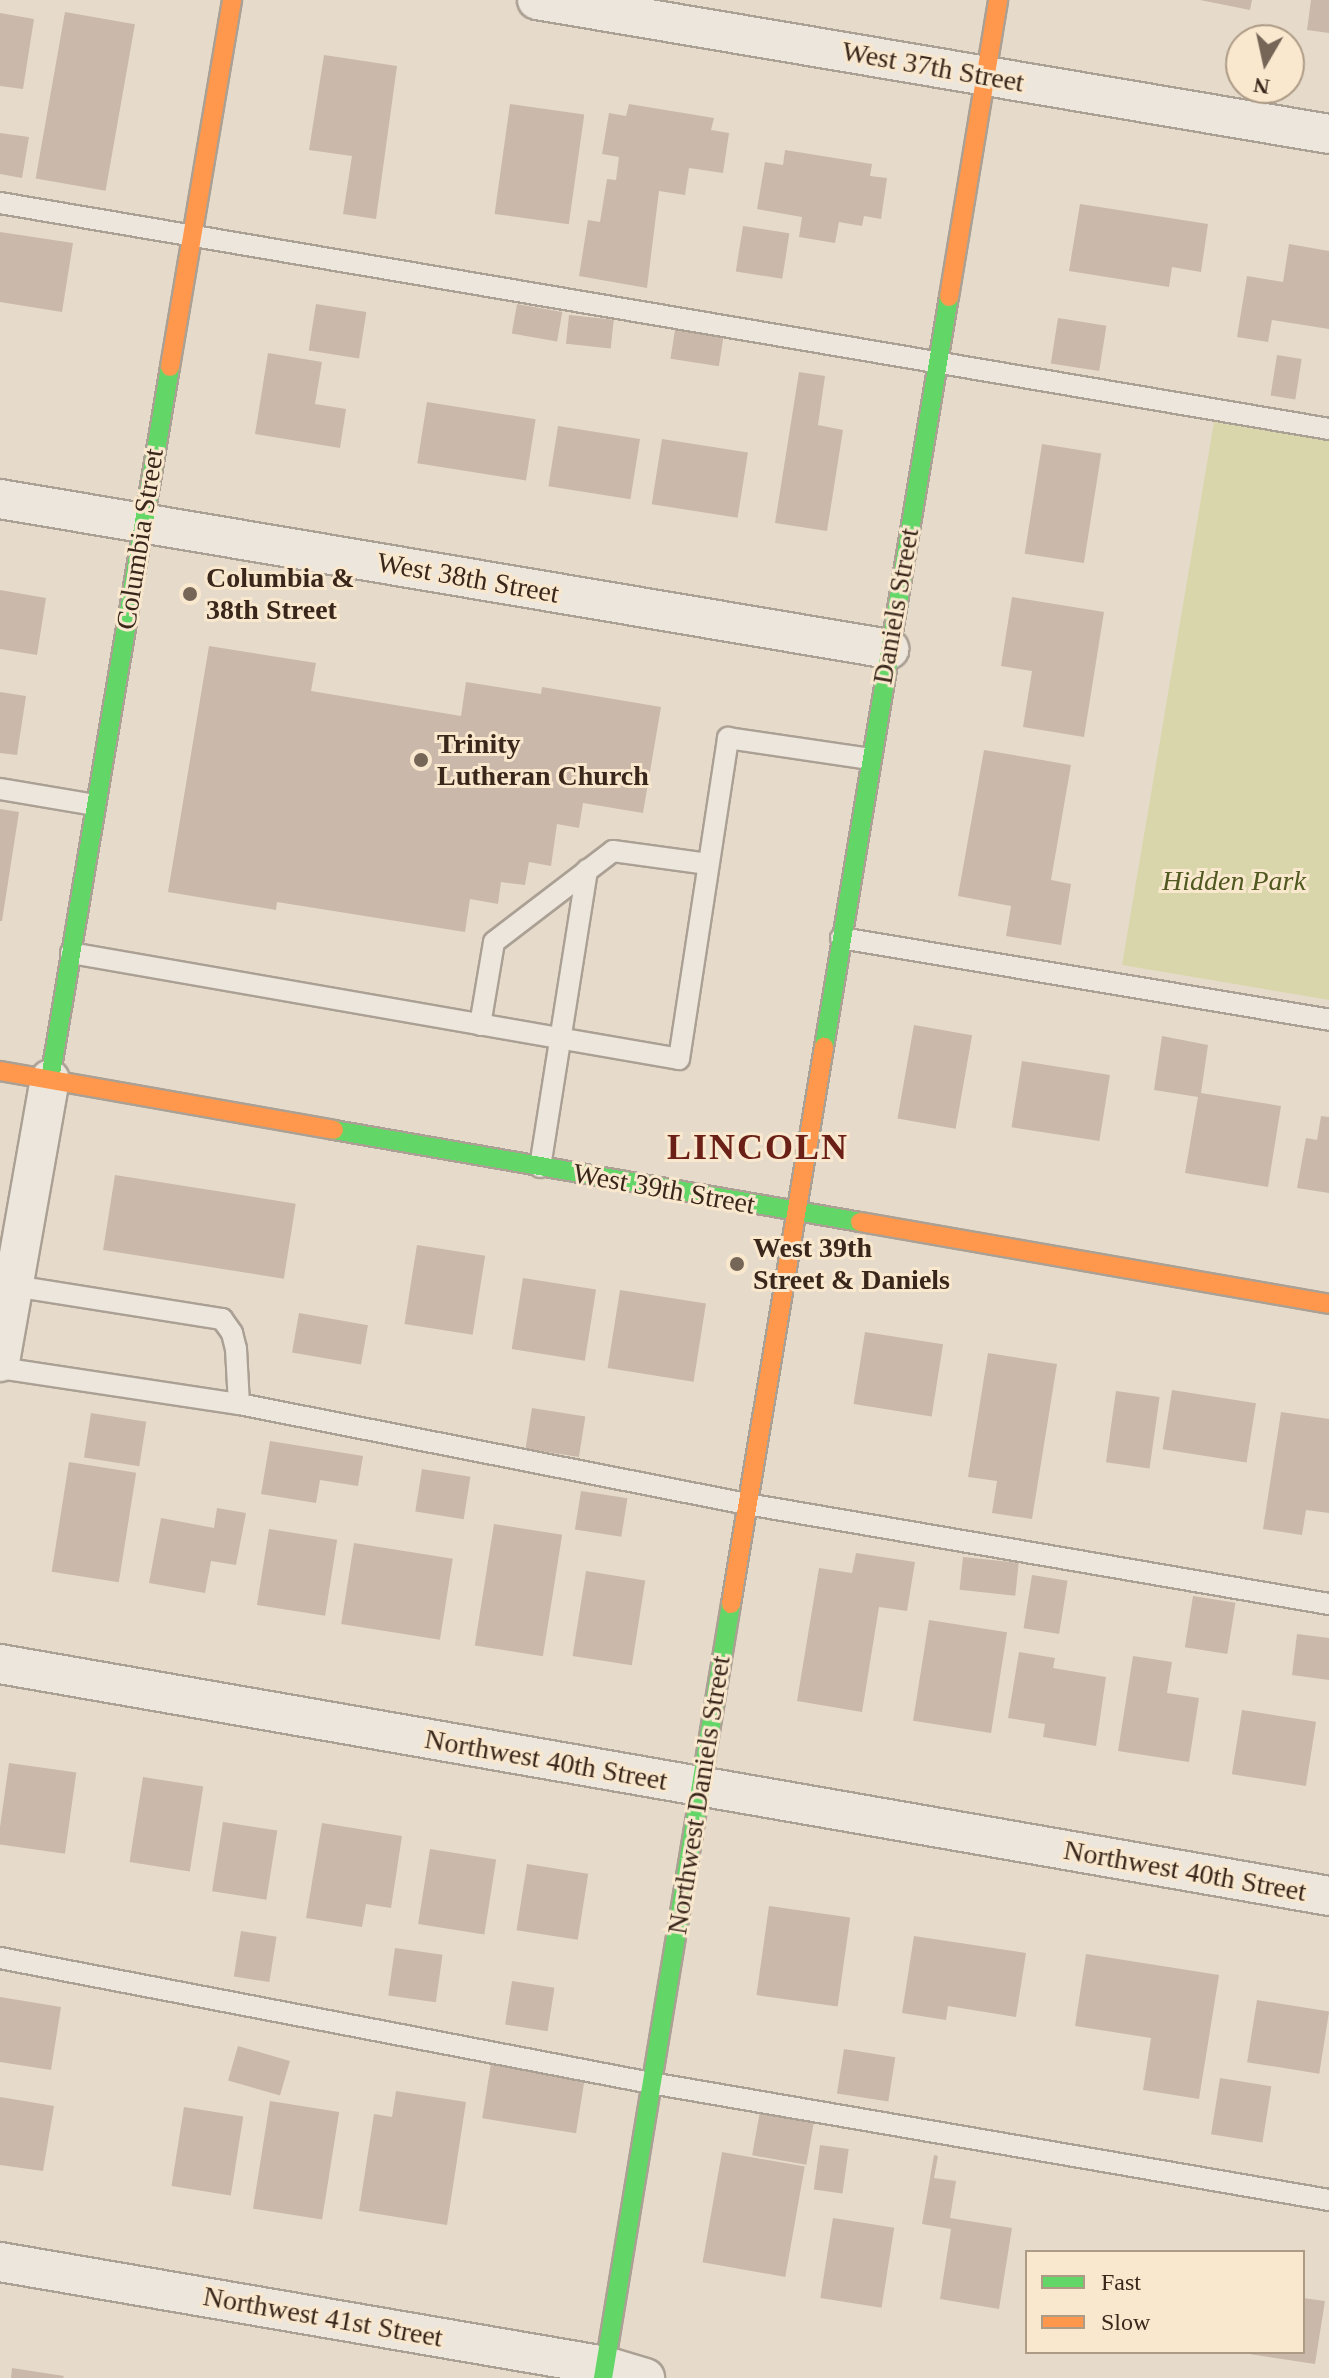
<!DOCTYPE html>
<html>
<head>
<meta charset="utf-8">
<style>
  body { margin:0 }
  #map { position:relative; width:1329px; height:2378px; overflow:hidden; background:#e6dbca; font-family:Georgia,serif }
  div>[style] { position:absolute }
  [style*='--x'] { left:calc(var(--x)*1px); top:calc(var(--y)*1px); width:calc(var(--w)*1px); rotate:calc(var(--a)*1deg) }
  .green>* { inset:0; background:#d9d6ab }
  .building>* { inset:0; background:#cab8aa; transform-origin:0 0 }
  .roads { filter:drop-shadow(2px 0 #aba094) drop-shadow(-2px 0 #aba094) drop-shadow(0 2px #aba094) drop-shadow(0 -2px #aba094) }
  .lane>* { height:20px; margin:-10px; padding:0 10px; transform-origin:10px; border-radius:10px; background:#ede6dc }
  .street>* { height:38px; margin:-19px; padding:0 19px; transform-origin:19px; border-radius:19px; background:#ede6dc }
  .fast>* { height:18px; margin:-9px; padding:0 9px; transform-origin:9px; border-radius:9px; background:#63d668 }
  .slow>* { height:18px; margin:-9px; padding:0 9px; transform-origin:9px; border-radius:9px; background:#ff974d }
  .dots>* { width:22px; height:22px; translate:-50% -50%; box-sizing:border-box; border:4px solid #f9e8ce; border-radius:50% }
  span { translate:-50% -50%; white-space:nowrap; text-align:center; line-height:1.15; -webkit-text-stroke:6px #f9e8ce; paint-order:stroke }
  .street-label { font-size:28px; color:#3a271b }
  .poi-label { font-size:28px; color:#3a271b; font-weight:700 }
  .left { translate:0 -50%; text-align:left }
  .park-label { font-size:28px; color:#4f581f; font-style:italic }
  .district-label { font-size:36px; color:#6a2016; font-weight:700; letter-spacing:2px }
  .legend { position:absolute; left:1025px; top:2250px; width:280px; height:104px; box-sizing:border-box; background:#f9e8ce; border:2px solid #ad9b86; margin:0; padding:10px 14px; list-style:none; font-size:24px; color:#3a271b }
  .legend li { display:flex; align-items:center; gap:16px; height:40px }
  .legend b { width:40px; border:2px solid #ad9b86 }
  .north { position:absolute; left:1225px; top:24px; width:80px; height:80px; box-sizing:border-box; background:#f9e8ce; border:2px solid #ad9b86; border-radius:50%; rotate:189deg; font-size:22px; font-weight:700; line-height:32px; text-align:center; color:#3a271b }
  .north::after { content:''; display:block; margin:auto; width:28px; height:36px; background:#766658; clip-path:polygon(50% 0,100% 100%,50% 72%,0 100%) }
</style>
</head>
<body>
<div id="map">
  <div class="green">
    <i style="clip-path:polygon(1214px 422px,1329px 441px,1329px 1000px,1122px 965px)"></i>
  </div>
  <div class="building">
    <i style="clip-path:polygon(1200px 0,1252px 0,1250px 10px)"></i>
    <i style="clip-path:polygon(1311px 0,1329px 0,1329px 33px,1307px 30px)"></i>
    <i style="left:65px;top:12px;width:71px;height:169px;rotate:10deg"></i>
    <i style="clip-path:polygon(0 13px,34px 19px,23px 89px,0 86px)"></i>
    <i style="clip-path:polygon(324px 55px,397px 66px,376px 219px,343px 214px,352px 156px,309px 150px)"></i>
    <i style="left:510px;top:104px;width:75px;height:111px;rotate:8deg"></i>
    <i style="clip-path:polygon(629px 104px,714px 118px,711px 130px,729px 133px,723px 173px,689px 168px,685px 195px,659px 191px,647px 288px,579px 276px,588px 220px,600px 222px,607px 179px,616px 180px,619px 157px,602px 154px,609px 113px,626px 116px)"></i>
    <i style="clip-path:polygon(0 133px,29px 137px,22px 178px,0 174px)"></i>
    <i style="clip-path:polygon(785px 150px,872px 164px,870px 176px,887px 178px,881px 219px,864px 216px,862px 226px,839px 222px,835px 243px,799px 237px,802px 217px,757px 209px,765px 162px,783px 165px)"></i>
    <i style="clip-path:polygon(1080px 204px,1208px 224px,1201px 272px,1172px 267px,1169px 287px,1069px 271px)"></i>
    <i style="left:743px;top:226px;width:47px;height:46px;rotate:9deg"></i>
    <i style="clip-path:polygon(0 232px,73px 243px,62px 312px,0 302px)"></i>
    <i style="clip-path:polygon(1289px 244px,1329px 251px,1329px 329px,1272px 320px,1268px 342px,1237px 337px,1247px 276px,1283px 282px)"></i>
    <i style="left:316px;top:304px;width:51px;height:47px;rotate:9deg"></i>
    <i style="left:517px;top:304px;width:46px;height:30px;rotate:10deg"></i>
    <i style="left:569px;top:315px;width:45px;height:29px;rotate:6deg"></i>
    <i style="left:1058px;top:318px;width:49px;height:46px;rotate:9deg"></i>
    <i style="left:675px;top:330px;width:49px;height:29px;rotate:9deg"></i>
    <i style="clip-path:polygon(268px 353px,322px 362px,315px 404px,346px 409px,340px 448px,255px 434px)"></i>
    <i style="left:1277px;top:355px;width:25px;height:41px;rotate:9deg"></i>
    <i style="clip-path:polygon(799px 372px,825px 376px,818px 425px,843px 430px,827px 531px,775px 523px)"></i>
    <i style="left:427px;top:402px;width:110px;height:62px;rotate:9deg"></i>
    <i style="left:558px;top:426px;width:83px;height:61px;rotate:9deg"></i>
    <i style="left:662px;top:439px;width:87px;height:66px;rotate:9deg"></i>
    <i style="left:1042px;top:444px;width:60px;height:111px;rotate:9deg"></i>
    <i style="clip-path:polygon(0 590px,46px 598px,37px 655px,0 649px)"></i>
    <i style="clip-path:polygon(1012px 597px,1104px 612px,1084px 737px,1023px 727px,1032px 671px,1001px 666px)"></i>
    <i style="clip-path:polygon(209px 646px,316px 663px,311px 691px,461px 716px,466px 682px,541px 694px,542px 687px,661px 707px,643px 813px,583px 803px,579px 828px,557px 824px,551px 866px,529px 862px,525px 885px,501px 882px,498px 904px,470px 899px,465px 932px,277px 902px,276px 910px,168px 892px)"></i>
    <i style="clip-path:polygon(0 692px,26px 696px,17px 755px,0 753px)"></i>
    <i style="clip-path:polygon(984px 750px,1071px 765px,1051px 880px,1071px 884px,1061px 945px,1006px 936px,1011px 906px,958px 896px)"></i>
    <i style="clip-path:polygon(0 809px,19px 812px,2px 921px,0 921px)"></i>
    <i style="left:914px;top:1025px;width:59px;height:95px;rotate:10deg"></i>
    <i style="clip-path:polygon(1162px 1036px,1208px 1045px,1201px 1093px,1281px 1106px,1268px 1187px,1185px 1173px,1198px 1097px,1154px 1090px)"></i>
    <i style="left:1022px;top:1061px;width:89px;height:67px;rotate:9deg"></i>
    <i style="clip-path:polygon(1321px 1116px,1329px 1117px,1329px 1193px,1297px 1188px,1306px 1138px,1317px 1140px)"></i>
    <i style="left:115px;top:1175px;width:183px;height:76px;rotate:9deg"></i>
    <i style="left:417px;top:1245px;width:69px;height:80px;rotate:9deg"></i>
    <i style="left:523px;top:1278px;width:74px;height:72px;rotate:9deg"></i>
    <i style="left:620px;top:1290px;width:87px;height:79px;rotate:9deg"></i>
    <i style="left:299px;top:1313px;width:70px;height:40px;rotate:10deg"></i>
    <i style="left:865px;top:1332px;width:79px;height:73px;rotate:9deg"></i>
    <i style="clip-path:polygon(988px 1353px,1057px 1364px,1032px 1519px,992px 1513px,997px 1481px,968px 1477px)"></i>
    <i style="left:1172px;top:1390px;width:85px;height:60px;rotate:9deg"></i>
    <i style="left:1116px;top:1391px;width:44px;height:72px;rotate:8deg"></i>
    <i style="left:532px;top:1408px;width:54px;height:41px;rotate:9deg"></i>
    <i style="clip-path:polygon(1281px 1412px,1329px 1419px,1329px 1513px,1306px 1510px,1302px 1535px,1263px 1529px)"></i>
    <i style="left:91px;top:1413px;width:56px;height:45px;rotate:9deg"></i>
    <i style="clip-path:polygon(270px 1441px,363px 1456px,358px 1486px,320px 1480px,316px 1503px,261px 1494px)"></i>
    <i style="left:69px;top:1462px;width:68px;height:111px;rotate:9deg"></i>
    <i style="left:422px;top:1469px;width:49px;height:43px;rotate:9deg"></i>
    <i style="left:581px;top:1491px;width:47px;height:39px;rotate:9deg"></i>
    <i style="clip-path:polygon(217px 1508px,246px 1513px,236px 1565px,211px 1561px,205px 1593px,149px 1583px,161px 1518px,214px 1528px)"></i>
    <i style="left:494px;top:1524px;width:69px;height:123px;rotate:9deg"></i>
    <i style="left:269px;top:1529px;width:69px;height:77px;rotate:9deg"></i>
    <i style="left:354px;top:1543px;width:100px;height:82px;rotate:9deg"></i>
    <i style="clip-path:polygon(856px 1553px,915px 1562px,907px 1611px,879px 1607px,862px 1712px,797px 1701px,819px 1568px,852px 1573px)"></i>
    <i style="left:963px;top:1557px;width:56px;height:33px;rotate:6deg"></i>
    <i style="left:586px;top:1571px;width:60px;height:86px;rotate:9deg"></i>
    <i style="left:1032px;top:1575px;width:36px;height:54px;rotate:9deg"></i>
    <i style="left:1193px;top:1596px;width:43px;height:52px;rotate:9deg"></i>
    <i style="left:929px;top:1620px;width:79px;height:102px;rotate:9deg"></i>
    <i style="clip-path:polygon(1297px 1634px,1329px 1638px,1329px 1680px,1292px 1675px)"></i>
    <i style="clip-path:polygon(1019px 1652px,1055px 1658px,1053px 1668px,1106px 1677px,1096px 1746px,1043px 1737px,1045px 1724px,1008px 1718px)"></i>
    <i style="clip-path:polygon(1133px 1656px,1172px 1662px,1167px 1693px,1199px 1698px,1189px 1762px,1118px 1751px)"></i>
    <i style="left:1242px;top:1710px;width:75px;height:65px;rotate:9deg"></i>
    <i style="left:9px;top:1763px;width:68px;height:82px;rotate:8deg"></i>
    <i style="left:143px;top:1777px;width:61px;height:86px;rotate:9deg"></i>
    <i style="left:223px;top:1822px;width:55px;height:70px;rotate:9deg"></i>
    <i style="clip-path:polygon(322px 1823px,402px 1836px,391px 1908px,366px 1904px,362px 1927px,306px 1918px)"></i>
    <i style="left:430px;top:1849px;width:67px;height:76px;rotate:9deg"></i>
    <i style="left:527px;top:1864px;width:62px;height:67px;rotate:9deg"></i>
    <i style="left:769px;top:1906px;width:82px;height:90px;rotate:8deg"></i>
    <i style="left:241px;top:1931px;width:36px;height:46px;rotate:9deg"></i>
    <i style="clip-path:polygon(914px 1936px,1026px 1953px,1016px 2017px,948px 2006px,946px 2020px,902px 2013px)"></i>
    <i style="left:395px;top:1948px;width:48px;height:48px;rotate:8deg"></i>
    <i style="clip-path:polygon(1086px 1954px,1219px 1975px,1199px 2099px,1143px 2090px,1151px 2038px,1075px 2026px)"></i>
    <i style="left:512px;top:1981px;width:43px;height:44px;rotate:9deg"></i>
    <i style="clip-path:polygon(0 1997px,61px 2007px,51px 2070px,0 2062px)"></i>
    <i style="left:1257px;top:2000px;width:73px;height:63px;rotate:9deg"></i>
    <i style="left:238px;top:2046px;width:54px;height:36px;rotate:16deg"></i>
    <i style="left:844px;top:2049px;width:52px;height:45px;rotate:9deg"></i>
    <i style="left:491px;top:2063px;width:95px;height:56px;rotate:9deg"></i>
    <i style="left:1220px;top:2078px;width:52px;height:57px;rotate:9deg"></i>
    <i style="clip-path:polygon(396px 2091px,466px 2102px,447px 2225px,359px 2211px,374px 2114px,392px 2117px)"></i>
    <i style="clip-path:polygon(0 2097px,54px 2106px,43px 2171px,0 2165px)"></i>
    <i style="left:270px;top:2101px;width:70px;height:109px;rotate:9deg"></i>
    <i style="left:184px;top:2107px;width:60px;height:80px;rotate:9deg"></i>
    <i style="left:760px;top:2111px;width:55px;height:45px;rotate:10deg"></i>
    <i style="left:820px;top:2145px;width:29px;height:45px;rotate:8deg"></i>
    <i style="left:722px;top:2152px;width:84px;height:112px;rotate:10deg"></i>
    <i style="clip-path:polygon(934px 2155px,938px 2156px,934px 2178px,956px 2181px,950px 2218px,1012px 2228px,999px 2309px,940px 2299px,951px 2229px,922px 2224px)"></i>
    <i style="left:833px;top:2218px;width:62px;height:81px;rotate:9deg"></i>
    <i style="clip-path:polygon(1303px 2298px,1325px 2301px,1315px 2364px,1249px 2354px,1303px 2352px)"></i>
    <i style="clip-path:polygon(12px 2368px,64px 2376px,63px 2378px,11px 2378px)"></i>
  </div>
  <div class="roads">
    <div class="lane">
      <i style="--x:0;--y:203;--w:1348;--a:9.65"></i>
      <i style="--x:0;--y:789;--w:96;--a:9.6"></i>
      <i style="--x:841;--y:938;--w:495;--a:9.5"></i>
      <i style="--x:71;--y:953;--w:617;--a:9.89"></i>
      <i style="--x:679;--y:1059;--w:325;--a:-81.3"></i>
      <i style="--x:728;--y:738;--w:144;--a:8.4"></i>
      <i style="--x:480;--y:1025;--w:84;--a:-80.4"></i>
      <i style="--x:494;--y:942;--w:150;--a:-37.4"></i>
      <i style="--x:613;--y:851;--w:96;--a:7.8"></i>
      <i style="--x:540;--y:1167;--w:301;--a:-81"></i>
      <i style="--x:14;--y:1286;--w:211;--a:9"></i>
      <i style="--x:222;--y:1319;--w:17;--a:54"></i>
      <i style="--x:232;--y:1333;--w:16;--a:76"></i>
      <i style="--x:236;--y:1349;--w:55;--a:86.9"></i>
      <i style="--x:0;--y:1368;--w:242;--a:8.6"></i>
      <i style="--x:239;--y:1404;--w:518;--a:11.14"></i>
      <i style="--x:747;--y:1504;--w:591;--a:9.75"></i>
      <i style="--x:0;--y:1958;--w:663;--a:10.87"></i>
      <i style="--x:651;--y:2083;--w:688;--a:9.79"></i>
    </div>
    <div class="street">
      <i style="--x:537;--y:0;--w:803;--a:9.6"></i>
      <i style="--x:0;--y:499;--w:902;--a:9.58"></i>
      <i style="--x:0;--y:1362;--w:287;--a:-80"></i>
      <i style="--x:0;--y:1664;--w:1349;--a:9.9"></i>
      <i style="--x:0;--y:2262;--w:614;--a:9.75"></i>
      <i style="--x:605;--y:2366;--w:42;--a:16.7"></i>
    </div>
    <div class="fast">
      <i style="--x:824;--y:1047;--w:760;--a:-80.54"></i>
      <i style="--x:50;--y:1079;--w:722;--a:-80.43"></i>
      <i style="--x:334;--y:1130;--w:534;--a:9.92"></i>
      <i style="--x:603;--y:2378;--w:785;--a:-80.61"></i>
    </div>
    <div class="slow">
      <i style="--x:949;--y:297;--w:301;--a:-80.6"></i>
      <i style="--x:170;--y:367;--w:372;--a:-80.4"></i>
      <i style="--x:0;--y:1071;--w:339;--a:10"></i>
      <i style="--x:860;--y:1222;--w:476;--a:9.9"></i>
      <i style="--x:731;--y:1604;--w:565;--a:-80.52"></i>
    </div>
  </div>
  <div class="dots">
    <i style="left:190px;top:594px;background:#766658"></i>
    <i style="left:421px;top:760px;background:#766658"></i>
    <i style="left:737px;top:1264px;background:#766658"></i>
  </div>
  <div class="street-label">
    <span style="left:933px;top:67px;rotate:10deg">West 37th Street</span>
    <span style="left:140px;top:539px;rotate:-81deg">Columbia Street</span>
    <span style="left:468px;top:578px;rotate:10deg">West 38th Street</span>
    <span style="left:896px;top:606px;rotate:-80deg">Daniels Street</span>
    <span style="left:664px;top:1189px;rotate:10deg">West 39th Street</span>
    <span style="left:546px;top:1760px;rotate:10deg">Northwest 40th Street</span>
    <span style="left:699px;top:1795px;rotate:-81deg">Northwest Daniels Street</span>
    <span style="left:1185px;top:1871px;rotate:10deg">Northwest 40th Street</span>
    <span style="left:323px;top:2317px;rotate:10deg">Northwest 41st Street</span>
  </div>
  <div class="poi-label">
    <span class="left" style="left:206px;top:594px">Columbia &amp;<br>38th Street</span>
    <span class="left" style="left:437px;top:760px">Trinity<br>Lutheran Church</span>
    <span class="left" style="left:753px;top:1264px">West 39th<br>Street &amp; Daniels</span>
  </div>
  <div class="park-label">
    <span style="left:1234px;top:881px">Hidden Park</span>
  </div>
  <div class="district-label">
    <span style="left:758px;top:1148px">LINCOLN</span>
  </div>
  <ul class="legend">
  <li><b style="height:10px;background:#63d668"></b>Fast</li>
  <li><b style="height:10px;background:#ff974d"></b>Slow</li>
  </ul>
  <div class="north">N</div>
</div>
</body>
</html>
